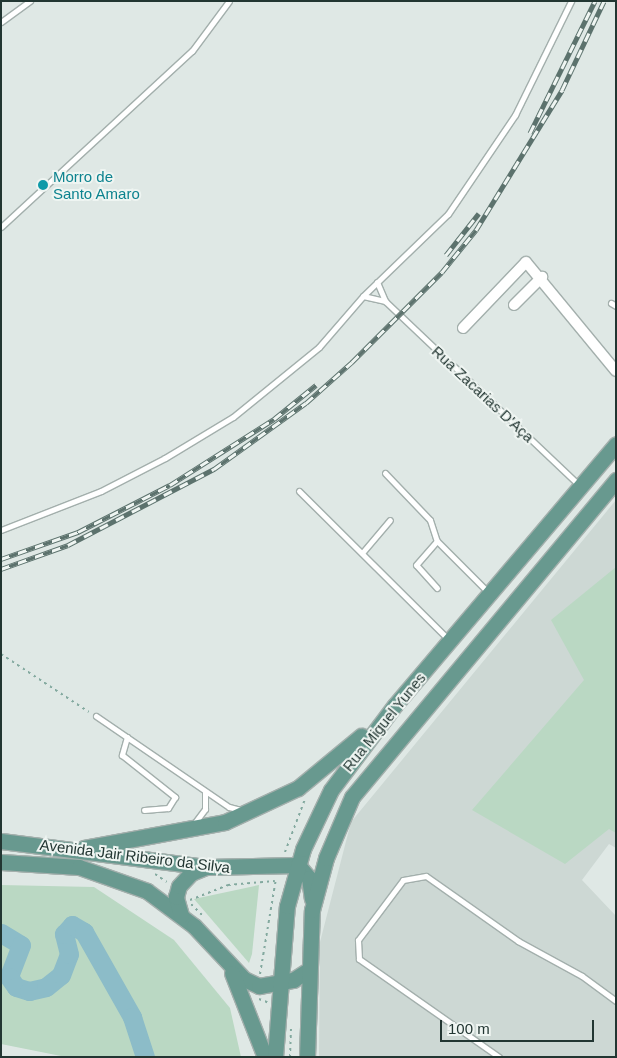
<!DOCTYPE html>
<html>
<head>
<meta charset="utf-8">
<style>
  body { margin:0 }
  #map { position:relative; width:617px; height:1058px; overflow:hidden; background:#dfe8e5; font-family:Helvetica,sans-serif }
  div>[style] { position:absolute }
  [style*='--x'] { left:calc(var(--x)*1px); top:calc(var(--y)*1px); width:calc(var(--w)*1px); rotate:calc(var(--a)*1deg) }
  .built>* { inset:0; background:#cdd8d4 }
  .green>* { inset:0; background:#bad8c3 }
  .river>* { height:19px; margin:-9.5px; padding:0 9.5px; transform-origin:9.5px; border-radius:9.5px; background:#8cbcc8 }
  .path>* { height:2px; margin-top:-1px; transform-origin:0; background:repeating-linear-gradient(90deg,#83a99f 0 2.5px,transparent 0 6.5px) }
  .roads { filter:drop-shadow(1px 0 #a3afac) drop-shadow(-1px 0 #a3afac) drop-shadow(0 1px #a3afac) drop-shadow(0 -1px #a3afac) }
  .service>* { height:5px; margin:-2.5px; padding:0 2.5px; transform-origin:2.5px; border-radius:2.5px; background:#fff }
  .minor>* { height:10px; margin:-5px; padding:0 5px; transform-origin:5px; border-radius:5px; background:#fff }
  .primary>* { height:15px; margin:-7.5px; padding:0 7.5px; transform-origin:7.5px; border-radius:7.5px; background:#68998f }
  .rail>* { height:5px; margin-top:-2.5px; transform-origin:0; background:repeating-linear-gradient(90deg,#eff5f2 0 9px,#5c726d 0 18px); box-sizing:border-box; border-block:1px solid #5c726d }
  .dots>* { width:14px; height:14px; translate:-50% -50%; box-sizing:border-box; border:2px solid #eff5f2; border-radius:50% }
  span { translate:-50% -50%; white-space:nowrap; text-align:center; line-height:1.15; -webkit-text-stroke:4px #eff5f2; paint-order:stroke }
  .culture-label { font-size:15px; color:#0d838f }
  .left { translate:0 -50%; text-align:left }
  .street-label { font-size:15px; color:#223632 }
  .frame { position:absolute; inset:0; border:2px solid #223632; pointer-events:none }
  .scale { position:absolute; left:440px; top:1020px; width:154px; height:22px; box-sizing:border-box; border:2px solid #223632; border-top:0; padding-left:6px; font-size:15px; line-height:18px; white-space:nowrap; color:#223632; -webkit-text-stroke:4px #eff5f2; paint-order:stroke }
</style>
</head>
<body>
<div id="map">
  <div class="built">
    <i style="clip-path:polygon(616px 500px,616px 848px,609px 844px,582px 880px,616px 916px,616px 1057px,319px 1057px,320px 942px,351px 822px)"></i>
  </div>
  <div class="green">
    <i style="clip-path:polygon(616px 567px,616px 833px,609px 829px,565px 864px,472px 810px,584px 680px,551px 620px)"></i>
    <i style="clip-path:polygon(1px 885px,94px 887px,174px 940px,230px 1008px,241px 1057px,66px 1057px,1px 1044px)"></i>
    <i style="clip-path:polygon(259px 885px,252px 954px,249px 963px,194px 899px)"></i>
  </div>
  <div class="river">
    <i style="--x:1;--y:933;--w:23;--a:31"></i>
    <i style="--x:21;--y:945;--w:34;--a:111"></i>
    <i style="--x:9;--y:977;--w:12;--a:55"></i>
    <i style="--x:16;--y:987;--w:14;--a:17"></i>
    <i style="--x:29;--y:991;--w:17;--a:-13"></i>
    <i style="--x:46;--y:987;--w:19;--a:-39"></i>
    <i style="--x:61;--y:975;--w:22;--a:-69"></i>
    <i style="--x:69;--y:954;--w:21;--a:-104"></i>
    <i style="--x:64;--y:934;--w:12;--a:-48"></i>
    <i style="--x:72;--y:925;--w:14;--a:30"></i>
    <i style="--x:84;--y:932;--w:98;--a:60.5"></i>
    <i style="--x:132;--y:1017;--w:42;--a:72"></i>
  </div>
  <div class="path">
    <i style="--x:1;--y:654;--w:105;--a:33.4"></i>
    <i style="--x:285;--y:852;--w:57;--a:-69.3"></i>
    <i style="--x:155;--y:874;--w:14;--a:34"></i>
    <i style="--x:190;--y:900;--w:41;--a:-21.5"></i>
    <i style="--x:228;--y:885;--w:47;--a:-4.9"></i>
    <i style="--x:191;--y:904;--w:16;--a:45"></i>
    <i style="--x:260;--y:974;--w:97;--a:-80.5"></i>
    <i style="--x:259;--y:999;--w:9;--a:21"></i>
    <i style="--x:290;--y:1057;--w:30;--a:-88"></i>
  </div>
  <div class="roads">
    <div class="service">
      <i style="--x:1;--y:22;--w:36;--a:-36"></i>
      <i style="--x:1;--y:227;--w:260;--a:-42.7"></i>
      <i style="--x:192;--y:51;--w:62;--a:-53.5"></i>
      <i style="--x:377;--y:282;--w:21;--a:67"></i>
      <i style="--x:385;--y:301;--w:267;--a:43.5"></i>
      <i style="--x:363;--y:296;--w:23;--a:13"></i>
      <i style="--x:611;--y:303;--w:6;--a:31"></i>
      <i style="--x:385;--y:473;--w:65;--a:46.2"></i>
      <i style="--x:430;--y:520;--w:22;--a:72"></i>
      <i style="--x:437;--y:541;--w:72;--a:45"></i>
      <i style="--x:299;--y:491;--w:210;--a:44.8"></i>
      <i style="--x:1;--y:530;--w:107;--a:-21.3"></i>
      <i style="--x:101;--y:491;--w:72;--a:-27.3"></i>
      <i style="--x:165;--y:458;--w:79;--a:-31.1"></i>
      <i style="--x:233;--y:417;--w:111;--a:-39.1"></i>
      <i style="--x:319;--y:347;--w:67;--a:-49.2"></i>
      <i style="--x:363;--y:296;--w:118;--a:-44"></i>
      <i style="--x:448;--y:214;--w:120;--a:-55.9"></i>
      <i style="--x:515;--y:115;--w:127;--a:-63.8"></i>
      <i style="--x:362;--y:553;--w:43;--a:-49.7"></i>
      <i style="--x:437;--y:588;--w:31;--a:-132"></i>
      <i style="--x:416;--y:565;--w:32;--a:-49"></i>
      <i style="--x:96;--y:716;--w:161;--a:34.4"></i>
      <i style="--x:229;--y:807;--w:12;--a:14"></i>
      <i style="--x:127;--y:737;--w:19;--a:106"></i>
      <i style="--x:122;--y:755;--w:68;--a:38.4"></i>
      <i style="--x:175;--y:797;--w:13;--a:122"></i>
      <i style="--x:168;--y:808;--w:24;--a:175"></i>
      <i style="--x:193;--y:825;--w:20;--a:-53"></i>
      <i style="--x:205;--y:809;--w:17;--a:-90"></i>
      <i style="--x:499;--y:1057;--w:171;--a:-145"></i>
      <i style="--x:359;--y:959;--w:19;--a:-93"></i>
      <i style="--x:358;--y:940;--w:75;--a:-53.1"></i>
      <i style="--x:403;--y:880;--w:23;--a:-10"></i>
      <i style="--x:426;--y:876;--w:113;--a:35.2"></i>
      <i style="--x:518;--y:941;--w:73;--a:28.7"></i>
      <i style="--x:582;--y:976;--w:42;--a:36.3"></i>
    </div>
    <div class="minor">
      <i style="--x:514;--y:305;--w:40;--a:-45"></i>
      <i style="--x:463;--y:328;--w:91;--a:-46.3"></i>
      <i style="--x:526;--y:262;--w:141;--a:50.5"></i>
    </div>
    <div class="primary">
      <i style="--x:1;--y:841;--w:208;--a:7.2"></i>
      <i style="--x:207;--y:867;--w:91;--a:-1.3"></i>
      <i style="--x:84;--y:848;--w:143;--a:-10.4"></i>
      <i style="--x:225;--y:822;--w:81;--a:-25"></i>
      <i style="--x:298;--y:788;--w:82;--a:-39.5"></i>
      <i style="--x:1;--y:862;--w:78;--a:3.7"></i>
      <i style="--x:79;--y:867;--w:72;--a:19.4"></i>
      <i style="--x:147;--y:891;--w:59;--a:36.7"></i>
      <i style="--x:194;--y:926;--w:73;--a:46.7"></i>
      <i style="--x:244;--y:979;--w:17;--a:25"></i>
      <i style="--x:259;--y:986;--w:35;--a:-10"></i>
      <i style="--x:293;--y:980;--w:17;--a:-33"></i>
      <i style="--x:298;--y:865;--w:17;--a:50"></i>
      <i style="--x:309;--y:878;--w:21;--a:82"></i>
      <i style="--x:181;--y:915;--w:19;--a:-106"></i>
      <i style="--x:176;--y:897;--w:11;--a:-75"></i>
      <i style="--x:179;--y:886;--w:18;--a:-47"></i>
      <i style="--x:191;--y:873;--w:16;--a:-22"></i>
      <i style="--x:232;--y:973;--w:90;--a:68.6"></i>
      <i style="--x:275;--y:1057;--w:151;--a:-85.5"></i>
      <i style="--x:287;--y:906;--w:59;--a:-74.3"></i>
      <i style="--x:303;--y:849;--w:65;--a:-64.6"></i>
      <i style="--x:331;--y:790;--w:106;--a:-53"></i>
      <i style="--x:395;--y:705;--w:342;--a:-49.7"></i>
      <i style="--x:307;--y:1057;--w:147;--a:-88.1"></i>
      <i style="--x:312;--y:910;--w:54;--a:-74.9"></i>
      <i style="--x:326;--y:858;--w:66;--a:-66.9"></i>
      <i style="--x:352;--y:797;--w:413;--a:-50.2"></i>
    </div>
  </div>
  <div class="rail">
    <i style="--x:530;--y:133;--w:147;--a:-63.8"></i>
    <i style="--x:446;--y:255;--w:53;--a:-51.8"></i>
    <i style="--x:1;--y:559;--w:82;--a:-19.3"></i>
    <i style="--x:78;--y:532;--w:103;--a:-27.1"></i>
    <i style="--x:170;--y:485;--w:123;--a:-32.4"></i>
    <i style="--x:274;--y:419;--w:54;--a:-39"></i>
    <i style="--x:1;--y:569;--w:71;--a:-19.7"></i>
    <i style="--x:68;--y:545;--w:165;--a:-27.5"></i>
    <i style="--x:214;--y:469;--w:113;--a:-35.7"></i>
    <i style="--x:306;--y:403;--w:62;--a:-41.7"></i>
    <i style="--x:352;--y:362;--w:127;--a:-45"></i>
    <i style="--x:442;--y:272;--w:54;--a:-51"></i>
    <i style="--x:476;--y:230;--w:164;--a:-58.4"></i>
    <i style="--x:562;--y:90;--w:98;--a:-64.7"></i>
  </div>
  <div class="dots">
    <i style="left:43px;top:185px;background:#0f9aa8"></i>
  </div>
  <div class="culture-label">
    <span class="left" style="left:53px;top:185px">Morro de<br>Santo Amaro</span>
  </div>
  <div class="street-label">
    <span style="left:483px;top:394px;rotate:43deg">Rua Zacarias D'Aça</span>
    <span style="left:384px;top:722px;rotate:-51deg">Rua Miguel Yunes</span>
    <span style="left:135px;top:856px;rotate:7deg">Avenida Jair Ribeiro da Silva</span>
  </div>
  <div class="frame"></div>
  <div class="scale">100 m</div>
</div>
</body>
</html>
